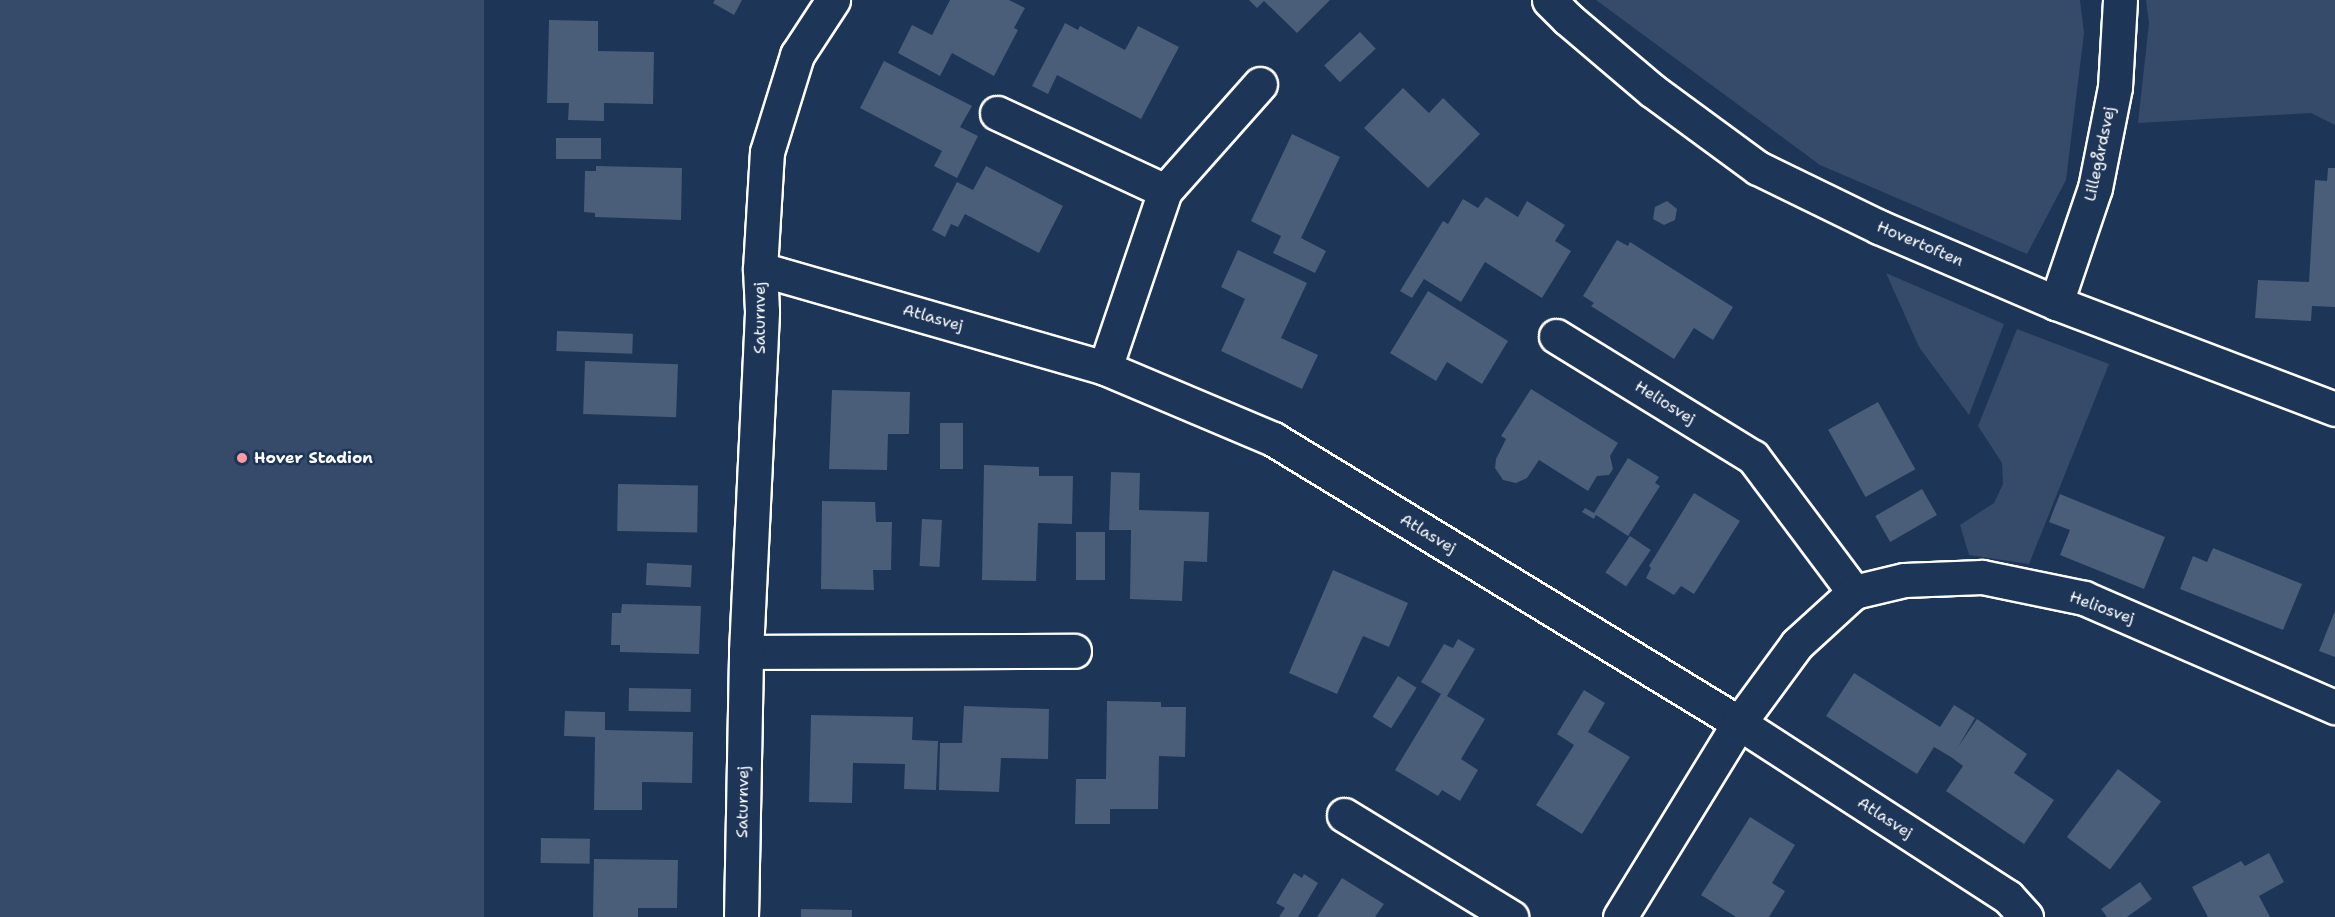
<!DOCTYPE html>
<html>
<head>
<meta charset="utf-8">
<style>
  body { margin:0 }
  #map { position:relative; width:2335px; height:917px; overflow:hidden; background:#1d3557; font-family:"Shantell Sans",sans-serif }
  div>[style] { position:absolute }
  [style*='--x'] { left:calc(var(--x)*1px); top:calc(var(--y)*1px); width:calc(var(--w)*1px); rotate:calc(var(--a)*1deg) }
  .green>* { inset:0; background:#364b69; transform-origin:0 0 }
  .building>* { inset:0; background:#4a5d79; transform-origin:0 0 }
  .roads { filter:drop-shadow(2px 0 #fff) drop-shadow(-2px 0 #fff) drop-shadow(0 2px #fff) drop-shadow(0 -2px #fff) }
  .street>* { height:33px; margin:-16.5px; padding:0 16.5px; transform-origin:16.5px; border-radius:16.5px; background:#1d3557 }
  .secondary>* { height:33px; margin:-16.5px; padding:0 16.5px; transform-origin:16.5px; border-radius:16.5px; background:#1d3557 }
  .dots>* { width:16px; height:16px; translate:-50% -50%; box-sizing:border-box; border:3px solid #1d3557; border-radius:50% }
  span { translate:-50% -50%; white-space:nowrap; text-align:center; line-height:1.15; -webkit-text-stroke:5px #1d3557; paint-order:stroke }
  .street-label { font-size:16px; color:#fff }
  .poi-label { font-size:16px; color:#fff; font-weight:700 }
  .left { translate:0 -50%; text-align:left }
</style>
</head>
<body>
<div id="map">
  <div class="green">
    <i style="left:0;top:0;width:484px;height:917px"></i>
    <i style="clip-path:polygon(1596px 0,2080px 0,2084px 33px,2066px 180px,2027px 254px,1820px 165px)"></i>
    <i style="clip-path:polygon(2146px 0,2335px 0,2335px 125px,2311px 113px,2138px 123px,2149px 23px)"></i>
    <i style="clip-path:polygon(1886px 273px,2004px 324px,1969px 415px,1919px 347px)"></i>
    <i style="clip-path:polygon(2017px 329px,2109px 364px,2029px 564px,1969px 555px,1960px 525px,1994px 503px,2003px 484px,2002px 463px,1978px 426px)"></i>
  </div>
  <div class="building">
    <i style="clip-path:polygon(715px 0,742px 0,734px 15px,713px 3px)"></i>
    <i style="clip-path:polygon(950px 0,1009px 0,1025px 8px,1014px 28px,1018px 30px,994px 76px,952px 53px,940px 76px,898px 53px,912px 25px,932px 35px)"></i>
    <i style="clip-path:polygon(1249px 0,1330px 0,1297px 33px,1264px 1px,1257px 8px)"></i>
    <i style="clip-path:polygon(549px 20px,598px 21px,598px 51px,654px 52px,653px 104px,604px 103px,604px 121px,568px 120px,569px 103px,547px 103px)"></i>
    <i style="clip-path:polygon(1065px 23px,1078px 30px,1080px 26px,1125px 50px,1138px 26px,1179px 47px,1141px 119px,1057px 75px,1048px 94px,1032px 86px)"></i>
    <i style="left:1360px;top:32px;width:23px;height:49px;rotate:47deg"></i>
    <i style="clip-path:polygon(884px 61px,972px 106px,960px 127px,978px 136px,957px 178px,934px 166px,942px 151px,860px 108px)"></i>
    <i style="clip-path:polygon(1403px 88px,1429px 113px,1443px 98px,1480px 134px,1428px 188px,1364px 128px)"></i>
    <i style="clip-path:polygon(1292px 134px,1340px 157px,1301px 238px,1326px 251px,1315px 273px,1273px 253px,1281px 236px,1251px 221px)"></i>
    <i style="left:556px;top:138px;width:45px;height:21px"></i>
    <i style="clip-path:polygon(596px 166px,682px 168px,681px 220px,595px 217px,595px 213px,584px 212px,585px 171px,596px 171px)"></i>
    <i style="clip-path:polygon(986px 166px,1063px 206px,1039px 253px,965px 214px,958px 227px,951px 224px,945px 237px,932px 230px,957px 182px,973px 190px)"></i>
    <i style="clip-path:polygon(2328px 168px,2335px 168px,2335px 307px,2312px 306px,2311px 321px,2255px 318px,2258px 280px,2309px 282px,2315px 180px,2327px 181px)"></i>
    <i style="clip-path:polygon(1486px 197px,1518px 217px,1527px 201px,1565px 225px,1555px 241px,1571px 251px,1542px 298px,1485px 262px,1461px 302px,1424px 279px,1412px 298px,1400px 291px,1443px 221px,1448px 224px,1463px 199px,1478px 208px)"></i>
    <i style="clip-path:polygon(1667px 201px,1677px 209px,1675px 220px,1664px 225px,1653px 219px,1655px 207px)"></i>
    <i style="clip-path:polygon(1617px 240px,1628px 246px,1630px 242px,1733px 307px,1713px 340px,1694px 328px,1674px 359px,1591px 306px,1594px 303px,1583px 296px)"></i>
    <i style="clip-path:polygon(1238px 250px,1307px 283px,1281px 338px,1318px 355px,1302px 389px,1221px 351px,1245px 299px,1221px 287px)"></i>
    <i style="clip-path:polygon(1428px 291px,1508px 341px,1482px 384px,1447px 362px,1436px 381px,1390px 353px)"></i>
    <i style="left:557px;top:331px;width:76px;height:20px;rotate:2deg"></i>
    <i style="left:585px;top:361px;width:93px;height:53px;rotate:2deg"></i>
    <i style="clip-path:polygon(1531px 389px,1618px 443px,1610px 456px,1613px 469px,1609px 475px,1597px 476px,1588px 491px,1539px 460px,1527px 478px,1516px 483px,1503px 480px,1495px 468px,1496px 459px,1506px 439px,1501px 436px)"></i>
    <i style="clip-path:polygon(832px 390px,910px 392px,909px 434px,888px 434px,887px 470px,829px 469px)"></i>
    <i style="left:1878px;top:402px;width:77px;height:57px;rotate:61deg"></i>
    <i style="left:940px;top:423px;width:23px;height:46px"></i>
    <i style="clip-path:polygon(1628px 458px,1659px 477px,1655px 483px,1660px 486px,1628px 536px,1596px 515px,1594px 519px,1582px 512px,1585px 508px,1594px 513px)"></i>
    <i style="clip-path:polygon(984px 465px,1039px 467px,1039px 476px,1073px 476px,1072px 524px,1038px 523px,1036px 581px,982px 580px)"></i>
    <i style="clip-path:polygon(1111px 472px,1140px 473px,1139px 510px,1209px 512px,1207px 562px,1184px 561px,1182px 601px,1130px 599px,1131px 530px,1109px 530px)"></i>
    <i style="left:618px;top:484px;width:80px;height:47px;rotate:1deg"></i>
    <i style="left:1922px;top:489px;width:30px;height:54px;rotate:60deg"></i>
    <i style="clip-path:polygon(1694px 493px,1740px 521px,1694px 594px,1681px 586px,1674px 595px,1646px 578px,1651px 568px,1649px 566px)"></i>
    <i style="clip-path:polygon(2060px 494px,2165px 537px,2144px 589px,2060px 555px,2070px 530px,2049px 522px)"></i>
    <i style="clip-path:polygon(822px 501px,875px 502px,876px 522px,892px 522px,891px 570px,873px 570px,874px 590px,821px 589px)"></i>
    <i style="left:922px;top:519px;width:20px;height:47px;rotate:3deg"></i>
    <i style="left:1076px;top:532px;width:29px;height:48px"></i>
    <i style="left:1630px;top:536px;width:25px;height:44px;rotate:34deg"></i>
    <i style="clip-path:polygon(2213px 548px,2302px 584px,2283px 630px,2180px 589px,2193px 556px,2207px 562px)"></i>
    <i style="left:647px;top:563px;width:45px;height:22px;rotate:3deg"></i>
    <i style="clip-path:polygon(1333px 570px,1408px 603px,1389px 647px,1363px 636px,1337px 694px,1289px 673px)"></i>
    <i style="clip-path:polygon(622px 604px,701px 606px,699px 654px,620px 652px,620px 645px,611px 645px,612px 613px,621px 613px)"></i>
    <i style="clip-path:polygon(2335px 611px,2335px 657px,2319px 651px)"></i>
    <i style="clip-path:polygon(1458px 639px,1475px 649px,1447px 696px,1485px 719px,1461px 759px,1478px 770px,1460px 801px,1442px 790px,1438px 796px,1395px 770px,1441px 694px,1421px 682px,1444px 644px,1453px 648px)"></i>
    <i style="clip-path:polygon(1854px 673px,1940px 727px,1954px 705px,1975px 718px,1958px 747px,1977px 719px,2027px 754px,2014px 773px,2054px 800px,2024px 844px,1946px 791px,1963px 766px,1951px 757px,1934px 747px,1917px 774px,1826px 716px)"></i>
    <i style="left:1398px;top:676px;width:22px;height:48px;rotate:32deg"></i>
    <i style="left:629px;top:688px;width:62px;height:23px;rotate:1deg"></i>
    <i style="clip-path:polygon(1584px 690px,1605px 703px,1588px 732px,1630px 757px,1582px 834px,1536px 805px,1574px 745px,1557px 734px)"></i>
    <i style="clip-path:polygon(1107px 701px,1161px 702px,1161px 707px,1186px 707px,1185px 757px,1159px 756px,1158px 809px,1110px 809px,1110px 824px,1075px 824px,1076px 779px,1106px 779px)"></i>
    <i style="clip-path:polygon(964px 706px,1049px 709px,1048px 759px,1001px 758px,999px 792px,939px 790px,940px 743px,962px 743px)"></i>
    <i style="clip-path:polygon(565px 711px,605px 712px,605px 730px,693px 732px,692px 783px,642px 782px,642px 810px,594px 810px,595px 737px,564px 736px)"></i>
    <i style="clip-path:polygon(811px 715px,913px 717px,912px 740px,938px 741px,936px 790px,904px 789px,905px 764px,853px 763px,852px 803px,809px 802px)"></i>
    <i style="left:2118px;top:769px;width:54px;height:85px;rotate:37deg"></i>
    <i style="clip-path:polygon(1750px 817px,1795px 845px,1772px 883px,1785px 891px,1769px 917px,1736px 917px,1701px 895px)"></i>
    <i style="left:541px;top:838px;width:49px;height:25px;rotate:1deg"></i>
    <i style="clip-path:polygon(2269px 853px,2284px 882px,2259px 896px,2270px 917px,2208px 917px,2192px 887px,2241px 861px,2245px 866px)"></i>
    <i style="clip-path:polygon(594px 859px,678px 860px,677px 908px,638px 908px,638px 917px,593px 917px)"></i>
    <i style="clip-path:polygon(1294px 873px,1302px 878px,1304px 874px,1318px 883px,1298px 917px,1279px 917px,1285px 908px,1276px 903px)"></i>
    <i style="clip-path:polygon(1342px 878px,1384px 904px,1375px 917px,1317px 917px)"></i>
    <i style="clip-path:polygon(2140px 882px,2152px 899px,2127px 917px,2107px 917px,2101px 909px)"></i>
    <i style="left:801px;top:909px;width:51px;height:8px;rotate:1deg"></i>
  </div>
  <div class="roads">
    <div class="street">
      <i style="--x:997;--y:113;--w:185;--a:24.9"></i>
      <i style="--x:760;--y:269;--w:359;--a:16"></i>
      <i style="--x:1105;--y:368;--w:182;--a:22.9"></i>
      <i style="--x:1273;--y:439;--w:546;--a:31.36"></i>
      <i style="--x:1739;--y:723;--w:320;--a:32.9"></i>
      <i style="--x:2008;--y:897;--w:27;--a:48"></i>
      <i style="--x:2056;--y:303;--w:121;--a:-71.3"></i>
      <i style="--x:2095;--y:188;--w:103;--a:-78.8"></i>
      <i style="--x:2115;--y:87;--w:87;--a:-86.7"></i>
      <i style="--x:1556;--y:336;--w:231;--a:31.6"></i>
      <i style="--x:1753;--y:457;--w:169;--a:53.2"></i>
      <i style="--x:1105;--y:368;--w:187;--a:-71.3"></i>
      <i style="--x:1165;--y:191;--w:143;--a:-48.4"></i>
      <i style="--x:746;--y:652;--w:328;--a:-0.2"></i>
      <i style="--x:1344;--y:815;--w:196;--a:31.4"></i>
      <i style="--x:741;--y:917;--w:265;--a:-88.9"></i>
      <i style="--x:746;--y:652;--w:341;--a:-87.3"></i>
      <i style="--x:762;--y:311;--w:42;--a:-92.7"></i>
      <i style="--x:760;--y:269;--w:117;--a:-86.6"></i>
      <i style="--x:767;--y:152;--w:102;--a:-72.8"></i>
      <i style="--x:797;--y:55;--w:66;--a:-56.8"></i>
      <i style="--x:1620;--y:917;--w:228;--a:-58.5"></i>
      <i style="--x:1739;--y:723;--w:98;--a:-53.7"></i>
      <i style="--x:1797;--y:644;--w:77;--a:-42.4"></i>
      <i style="--x:1854;--y:592;--w:51;--a:-13.5"></i>
      <i style="--x:1904;--y:580;--w:78;--a:-2.2"></i>
      <i style="--x:1982;--y:577;--w:104;--a:11.6"></i>
      <i style="--x:2084;--y:598;--w:274;--a:23.5"></i>
    </div>
    <div class="secondary">
      <i style="--x:1549;--y:0;--w:27;--a:45"></i>
      <i style="--x:1568;--y:19;--w:111;--a:40.3"></i>
      <i style="--x:1653;--y:91;--w:130;--a:36.3"></i>
      <i style="--x:1758;--y:168;--w:135;--a:26"></i>
      <i style="--x:1879;--y:227;--w:193;--a:23.2"></i>
      <i style="--x:2056;--y:303;--w:298;--a:20.8"></i>
    </div>
  </div>
  <div class="dots">
    <i style="left:242px;top:458px;background:#ff9aa2"></i>
  </div>
  <div class="street-label">
    <span style="left:2100px;top:154px;rotate:-78deg">Lillegårdsvej</span>
    <span style="left:1920px;top:244px;rotate:23deg">Hovertoften</span>
    <span style="left:760px;top:318px;rotate:-90deg">Saturnvej</span>
    <span style="left:933px;top:318px;rotate:16deg">Atlasvej</span>
    <span style="left:1665px;top:403px;rotate:32deg">Heliosvej</span>
    <span style="left:1428px;top:534px;rotate:31deg">Atlasvej</span>
    <span style="left:2102px;top:608px;rotate:20deg">Heliosvej</span>
    <span style="left:743px;top:802px;rotate:-89deg">Saturnvej</span>
    <span style="left:1885px;top:818px;rotate:33deg">Atlasvej</span>
  </div>
  <div class="poi-label">
    <span class="left" style="left:254px;top:458px">Hover Stadion</span>
  </div>
</div>
</body>
</html>
